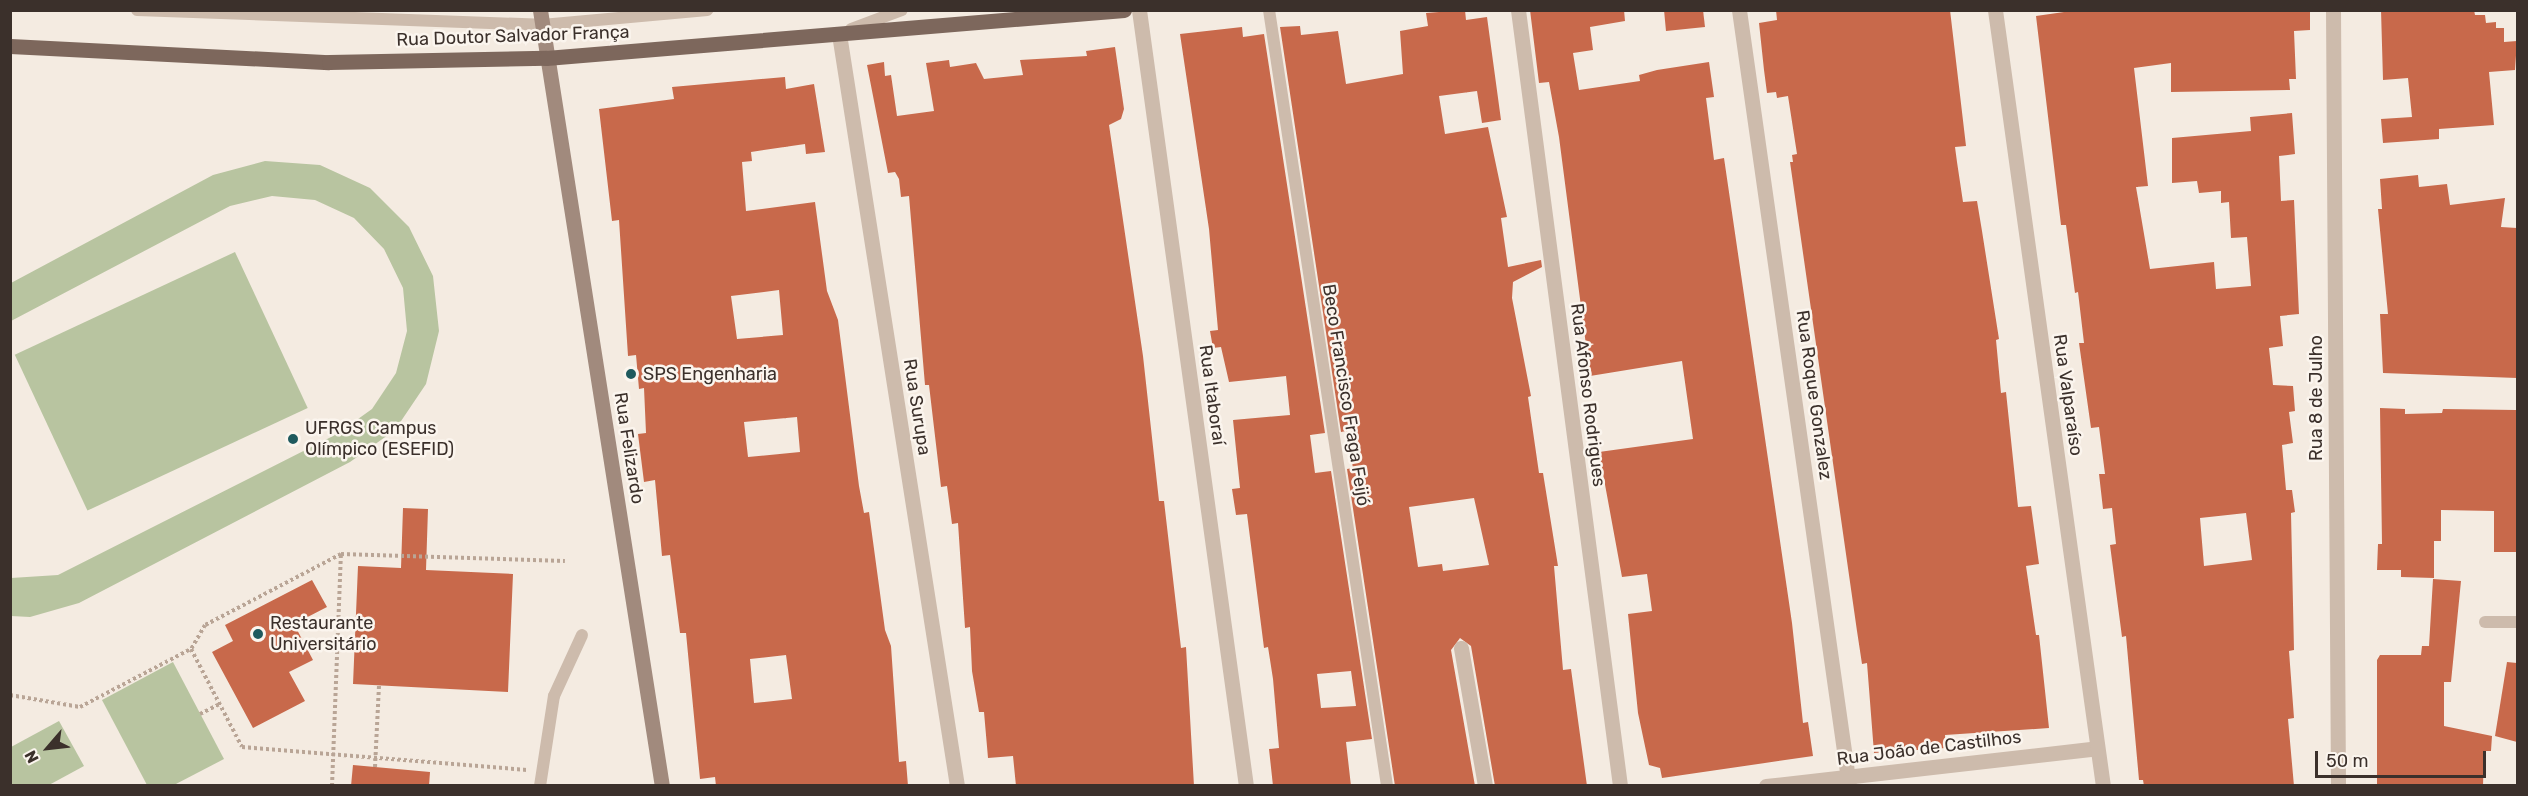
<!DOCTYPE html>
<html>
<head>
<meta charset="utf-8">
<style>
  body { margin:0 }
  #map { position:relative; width:2528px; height:796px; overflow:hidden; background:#f4ebe1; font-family:Rubik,sans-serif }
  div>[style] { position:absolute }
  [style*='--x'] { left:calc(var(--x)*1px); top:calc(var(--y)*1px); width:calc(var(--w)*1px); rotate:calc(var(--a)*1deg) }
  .green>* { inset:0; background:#b8c4a0; transform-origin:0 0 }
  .building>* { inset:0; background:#c8694b }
  .path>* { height:4px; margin-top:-2px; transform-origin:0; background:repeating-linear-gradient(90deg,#b9a596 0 3px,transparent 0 6px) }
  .service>* { height:12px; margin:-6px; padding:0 6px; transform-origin:6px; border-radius:6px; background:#cdbbac }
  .minor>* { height:15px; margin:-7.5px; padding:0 7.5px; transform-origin:7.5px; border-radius:7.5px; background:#cdbbac }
  .tertiary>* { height:15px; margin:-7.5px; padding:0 7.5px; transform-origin:7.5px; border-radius:7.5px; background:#cdbbac }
  .secondary>* { height:15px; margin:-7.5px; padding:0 7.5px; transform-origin:7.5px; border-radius:7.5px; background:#a18a7d }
  .primary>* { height:15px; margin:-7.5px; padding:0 7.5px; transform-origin:7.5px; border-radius:7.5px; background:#7d675c }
  .dots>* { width:16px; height:16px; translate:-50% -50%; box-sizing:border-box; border:3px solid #fbf5ee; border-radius:50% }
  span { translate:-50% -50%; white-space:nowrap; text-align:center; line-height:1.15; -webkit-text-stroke:5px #fbf5ee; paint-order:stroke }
  .street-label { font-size:18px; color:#3b302b }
  .poi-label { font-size:18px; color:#3b302b }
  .left { translate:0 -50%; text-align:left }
  .frame { position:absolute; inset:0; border:12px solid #3b302b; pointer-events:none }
  .north { position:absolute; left:18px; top:718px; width:60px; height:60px; -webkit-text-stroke:4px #fbf5ee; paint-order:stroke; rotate:242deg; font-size:16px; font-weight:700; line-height:24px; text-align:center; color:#3b302b }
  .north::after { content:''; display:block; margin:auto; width:21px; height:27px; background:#3b302b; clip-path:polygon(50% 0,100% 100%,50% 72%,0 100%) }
  .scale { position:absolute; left:2315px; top:751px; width:171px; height:27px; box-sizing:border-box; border:3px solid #3b302b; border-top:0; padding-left:8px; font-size:18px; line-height:21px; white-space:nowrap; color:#3b302b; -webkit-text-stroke:4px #fbf5ee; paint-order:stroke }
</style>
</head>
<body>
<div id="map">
  <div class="green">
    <i style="clip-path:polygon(265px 161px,320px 165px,370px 188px,409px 227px,433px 276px,439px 331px,426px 384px,395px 430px,350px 462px,79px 603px,30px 617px,11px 616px,11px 578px,58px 575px,337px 434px,372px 409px,396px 373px,407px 331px,403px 288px,384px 249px,354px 218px,315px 200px,272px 196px,230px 206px,11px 321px,11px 283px,213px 175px)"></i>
    <i style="left:235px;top:252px;width:172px;height:243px;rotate:65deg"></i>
    <i style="clip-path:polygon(173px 662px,224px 759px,174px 785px,147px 785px,102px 700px)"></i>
    <i style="clip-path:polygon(59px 721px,84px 766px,49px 785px,11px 785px,11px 747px)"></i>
  </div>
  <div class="building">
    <i style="clip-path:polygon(evenodd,1465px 10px,1466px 20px,1487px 17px,1501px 120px,1482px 123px,1477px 91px,1439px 96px,1445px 134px,1488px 127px,1507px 217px,1501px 218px,1508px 267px,1541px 260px,1542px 267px,1513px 282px,1512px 298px,1531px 396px,1528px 397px,1539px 473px,1543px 473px,1558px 566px,1554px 566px,1563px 670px,1571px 669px,1587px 786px,1495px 786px,1471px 646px,1460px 638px,1451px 650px,1475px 786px,1395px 786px,1347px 469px,1353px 468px,1346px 431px,1341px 432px,1280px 27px,1300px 26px,1301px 35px,1338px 31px,1346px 84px,1403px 74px,1400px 31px,1428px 26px,1426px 13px,1465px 10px,1474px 498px,1489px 565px,1443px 571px,1442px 564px,1418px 567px,1409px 507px,1474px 498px)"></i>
    <i style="clip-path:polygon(1530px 10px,1624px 10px,1625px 21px,1590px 27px,1593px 50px,1573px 53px,1579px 90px,1640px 81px,1639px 75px,1657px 70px,1709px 62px,1714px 97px,1706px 98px,1714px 160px,1724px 158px,1792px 623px,1803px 723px,1808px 722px,1813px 756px,1662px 778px,1660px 768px,1649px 765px,1638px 713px,1628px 614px,1652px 611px,1647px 574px,1622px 577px,1599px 452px,1693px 439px,1682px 361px,1590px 376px,1559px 137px,1549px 82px,1539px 83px)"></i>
    <i style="clip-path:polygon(1664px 10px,1703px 10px,1705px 27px,1666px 31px)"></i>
    <i style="clip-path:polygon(1776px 10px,1950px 10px,1966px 146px,1955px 147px,1957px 162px,1963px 202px,1977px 201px,1982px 231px,1999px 339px,1996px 340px,2001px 393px,2006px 392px,2018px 507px,2031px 506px,2039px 564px,2026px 566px,2036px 635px,2039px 635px,2049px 728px,1945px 735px,1946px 748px,1874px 753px,1867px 663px,1862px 664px,1857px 631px,1790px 162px,1793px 162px,1792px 155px,1797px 154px,1788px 96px,1777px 98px,1776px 92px,1767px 93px,1764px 70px,1759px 23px,1777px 20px)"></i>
    <i style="clip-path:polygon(evenodd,2078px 10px,2310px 10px,2310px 30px,2294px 31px,2296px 79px,2289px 79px,2290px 90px,2171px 92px,2171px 63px,2134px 68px,2148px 186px,2136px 187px,2150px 269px,2214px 262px,2216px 289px,2251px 286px,2247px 237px,2231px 238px,2229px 202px,2221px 203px,2221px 191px,2199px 193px,2197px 181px,2172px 183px,2172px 138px,2251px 131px,2250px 117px,2292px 113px,2295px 154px,2279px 156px,2281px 201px,2294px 200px,2299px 314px,2280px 316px,2283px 346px,2269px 348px,2273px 385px,2293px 386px,2295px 411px,2289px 412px,2293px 443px,2282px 445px,2286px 490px,2292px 490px,2295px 512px,2291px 513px,2294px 650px,2289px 651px,2294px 718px,2288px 719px,2294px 786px,2144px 786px,2143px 780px,2139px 780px,2126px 636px,2122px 637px,2110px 545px,2116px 544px,2112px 508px,2103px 509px,2099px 474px,2105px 474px,2099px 427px,2091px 428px,2079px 343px,2084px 343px,2078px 292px,2075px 293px,2066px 225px,2061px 225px,2036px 16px,2078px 10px,2246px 513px,2252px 560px,2204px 566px,2200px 518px,2246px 513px)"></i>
    <i style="clip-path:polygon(2381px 10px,2474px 10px,2475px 15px,2485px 15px,2486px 23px,2496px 22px,2496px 28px,2504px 28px,2504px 42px,2517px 41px,2515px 70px,2489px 72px,2494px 125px,2439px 129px,2439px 139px,2383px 143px,2381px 119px,2412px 117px,2408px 78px,2383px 80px)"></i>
    <i style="clip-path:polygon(evenodd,1242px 27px,1243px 37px,1264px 34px,1325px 433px,1310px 435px,1315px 473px,1331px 471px,1372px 739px,1346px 742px,1351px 786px,1273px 786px,1269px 749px,1279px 748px,1273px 679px,1268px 647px,1264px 648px,1247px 514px,1236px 515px,1232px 489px,1240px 488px,1233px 420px,1290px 415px,1286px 376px,1229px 382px,1221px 347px,1213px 348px,1210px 331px,1218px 330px,1209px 229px,1180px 34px,1242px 27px,1351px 671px,1356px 706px,1321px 708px,1317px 674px,1351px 671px)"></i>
    <i style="clip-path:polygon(1115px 47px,1124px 109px,1121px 119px,1109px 125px,1143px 356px,1159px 501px,1164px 501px,1181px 648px,1186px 647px,1194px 786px,1016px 786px,1013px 756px,988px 758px,984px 712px,979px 712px,972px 671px,970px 627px,965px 628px,958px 523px,952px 524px,947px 486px,941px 487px,929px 385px,925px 385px,909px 196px,901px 197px,899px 179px,895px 172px,888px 173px,867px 65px,884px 62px,885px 76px,891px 75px,897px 116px,934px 111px,926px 63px,949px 60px,950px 67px,976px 63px,984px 79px,1023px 75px,1020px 60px,1087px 56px,1086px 51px)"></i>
    <i style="clip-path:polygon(evenodd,785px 77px,786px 89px,814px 84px,825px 152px,806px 154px,805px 144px,751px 152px,752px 161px,742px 162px,746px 211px,815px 202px,827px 291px,838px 320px,859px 486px,864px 513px,869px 512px,885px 630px,891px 646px,899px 762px,906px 761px,908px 786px,716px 786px,715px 777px,700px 779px,686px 633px,680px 633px,670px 555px,662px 556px,655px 480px,644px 482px,638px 434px,646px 433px,644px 388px,639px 389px,636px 355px,628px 356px,619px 220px,612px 221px,599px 109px,674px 99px,672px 87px,785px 77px,779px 290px,783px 335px,737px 339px,731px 296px,779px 290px,785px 77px,797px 417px,800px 452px,748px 457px,744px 422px,797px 417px,785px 77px,786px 655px,792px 699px,754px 703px,750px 659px,786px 655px)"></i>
    <i style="clip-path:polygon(2418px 175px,2419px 187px,2447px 184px,2450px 205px,2505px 198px,2501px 227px,2517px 228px,2517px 378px,2383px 373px,2380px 314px,2388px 314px,2378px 209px,2382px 209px,2380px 179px)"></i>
    <i style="clip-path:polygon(2380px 408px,2405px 409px,2405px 414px,2442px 413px,2443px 409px,2516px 410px,2517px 552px,2494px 552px,2494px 511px,2441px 510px,2441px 541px,2434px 541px,2434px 578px,2401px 577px,2401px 570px,2377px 570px,2378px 544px,2382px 544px)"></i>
    <i style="clip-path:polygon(403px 508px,428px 509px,426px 570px,513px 574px,508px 692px,353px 684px,358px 566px,401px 568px)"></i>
    <i style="clip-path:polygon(2433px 579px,2461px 581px,2451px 682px,2444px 682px,2444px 726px,2492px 736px,2491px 751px,2484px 751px,2483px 786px,2377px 786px,2377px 660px,2380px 655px,2421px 655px,2422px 646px,2429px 646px)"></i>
    <i style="clip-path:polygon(312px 580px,327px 607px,294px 624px,313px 660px,289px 672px,305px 701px,253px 728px,212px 652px,233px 641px,225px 625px)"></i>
    <i style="clip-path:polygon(2507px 662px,2517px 663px,2517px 742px,2495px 736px)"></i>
    <i style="clip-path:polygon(353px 765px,430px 772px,429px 786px,351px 786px)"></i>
  </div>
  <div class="path">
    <i style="--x:341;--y:554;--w:153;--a:152.4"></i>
    <i style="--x:205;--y:625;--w:28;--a:120"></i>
    <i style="--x:191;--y:649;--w:110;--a:62.5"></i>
    <i style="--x:242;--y:747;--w:286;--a:4.6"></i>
    <i style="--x:10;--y:695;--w:71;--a:9.7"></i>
    <i style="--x:80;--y:707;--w:125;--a:-27.6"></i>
    <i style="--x:200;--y:714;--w:22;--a:-27"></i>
    <i style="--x:375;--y:767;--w:82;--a:-87.2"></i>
    <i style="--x:332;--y:786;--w:232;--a:-87.8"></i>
    <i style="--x:341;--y:554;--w:224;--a:1.8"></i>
  </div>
  <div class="service">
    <i style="--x:137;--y:10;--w:405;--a:2.1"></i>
    <i style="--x:542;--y:25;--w:166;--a:-5.2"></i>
    <i style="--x:1269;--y:10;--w:785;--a:81.35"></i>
    <i style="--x:851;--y:29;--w:54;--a:-20.4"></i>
    <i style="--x:2485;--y:622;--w:33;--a:0"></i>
    <i style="--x:540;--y:786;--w:91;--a:-81.2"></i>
    <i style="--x:554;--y:696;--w:67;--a:-65.3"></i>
  </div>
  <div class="minor">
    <i style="--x:1139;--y:10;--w:783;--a:82.15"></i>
    <i style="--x:1518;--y:10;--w:783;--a:82.51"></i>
    <i style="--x:1739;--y:10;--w:784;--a:81.93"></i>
    <i style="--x:2333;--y:10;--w:776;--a:89.63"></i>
    <i style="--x:839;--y:34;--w:761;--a:81.08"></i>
    <i style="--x:1461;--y:648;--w:140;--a:80.1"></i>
    <i style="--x:1766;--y:786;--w:333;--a:-6.5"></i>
  </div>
  <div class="tertiary">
    <i style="--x:1995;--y:10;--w:783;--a:82.08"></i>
  </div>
  <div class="secondary">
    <i style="--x:540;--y:10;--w:786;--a:81.07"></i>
  </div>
  <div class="primary">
    <i style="--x:10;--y:46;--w:319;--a:2.9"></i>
    <i style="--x:329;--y:62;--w:217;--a:-1.1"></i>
    <i style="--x:546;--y:58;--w:580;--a:-4.75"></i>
  </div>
  <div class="dots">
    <i style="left:631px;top:374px;background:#1f5a5e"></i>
    <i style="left:293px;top:439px;background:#1f5a5e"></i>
    <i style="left:258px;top:634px;background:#1f5a5e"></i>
  </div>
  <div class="street-label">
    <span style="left:513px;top:36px;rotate:-2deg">Rua Doutor Salvador França</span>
    <span style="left:1212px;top:395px;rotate:82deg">Rua Itaboraí</span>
    <span style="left:1346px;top:395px;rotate:81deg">Beco Francisco Fraga Feijó</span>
    <span style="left:1588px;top:395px;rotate:83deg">Rua Afonso Rodrigues</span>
    <span style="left:1814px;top:395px;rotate:82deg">Rua Roque Gonzalez</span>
    <span style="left:2068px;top:395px;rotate:82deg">Rua Valparaíso</span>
    <span style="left:2316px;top:398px;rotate:-90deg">Rua 8 de Julho</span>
    <span style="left:917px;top:407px;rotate:81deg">Rua Surupa</span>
    <span style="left:629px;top:448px;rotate:81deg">Rua Felizardo</span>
    <span style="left:1929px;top:748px;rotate:-7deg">Rua João de Castilhos</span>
  </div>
  <div class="poi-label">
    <span class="left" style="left:643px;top:374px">SPS Engenharia</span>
    <span class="left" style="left:305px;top:439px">UFRGS Campus<br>Olímpico (ESEFID)</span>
    <span class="left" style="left:270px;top:634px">Restaurante<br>Universitário</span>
  </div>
  <div class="frame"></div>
  <div class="north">N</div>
  <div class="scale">50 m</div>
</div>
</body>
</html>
